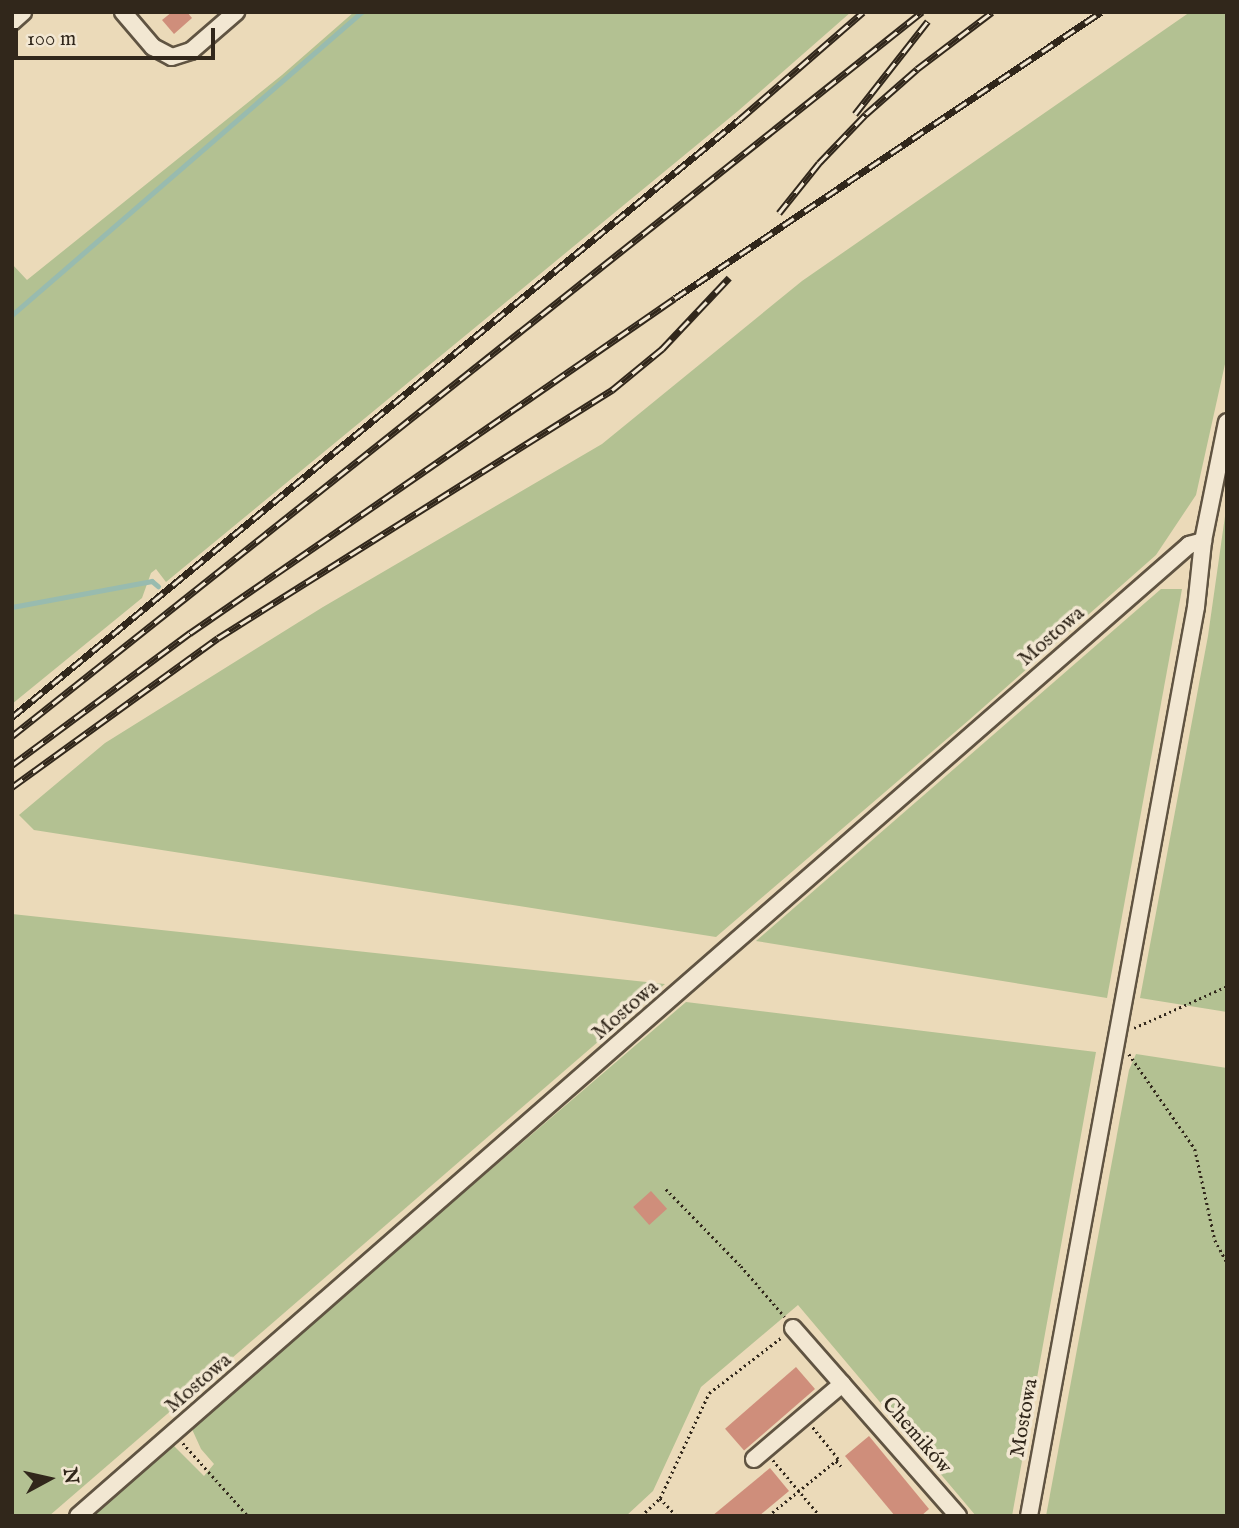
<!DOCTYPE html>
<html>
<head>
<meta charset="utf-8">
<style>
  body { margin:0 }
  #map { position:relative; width:1239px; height:1528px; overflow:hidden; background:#ebdab9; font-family:"IM FELL English",serif }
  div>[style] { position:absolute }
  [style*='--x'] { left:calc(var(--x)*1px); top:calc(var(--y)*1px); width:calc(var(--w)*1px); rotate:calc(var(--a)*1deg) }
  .green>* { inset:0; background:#b3c192 }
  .stream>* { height:4.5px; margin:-2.25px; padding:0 2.25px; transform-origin:2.25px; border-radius:2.25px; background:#98bbaf }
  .building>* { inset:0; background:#cf8e7b; transform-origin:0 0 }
  .path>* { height:2.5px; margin-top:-1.25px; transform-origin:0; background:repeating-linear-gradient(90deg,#31271b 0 2px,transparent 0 5.5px) }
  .roads { filter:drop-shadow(2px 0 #605442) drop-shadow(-2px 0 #605442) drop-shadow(0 2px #605442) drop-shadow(0 -2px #605442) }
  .street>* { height:16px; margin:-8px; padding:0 8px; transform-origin:8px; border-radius:8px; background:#f2e7d2 }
  .rail>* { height:7px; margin-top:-3.5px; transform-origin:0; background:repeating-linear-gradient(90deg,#f2e7d2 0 13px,#31271b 0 26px); box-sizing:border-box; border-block:2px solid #31271b }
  span { translate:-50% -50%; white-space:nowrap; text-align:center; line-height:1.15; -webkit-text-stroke:7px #f2e7d2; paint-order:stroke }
  .street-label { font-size:21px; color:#31271b }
  .frame { position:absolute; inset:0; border:14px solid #31271b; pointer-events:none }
  .north { position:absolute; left:14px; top:1444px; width:70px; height:70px; -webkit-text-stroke:5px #f2e7d2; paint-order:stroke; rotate:82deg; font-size:19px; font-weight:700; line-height:28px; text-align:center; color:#31271b }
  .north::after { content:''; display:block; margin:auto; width:24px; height:32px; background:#31271b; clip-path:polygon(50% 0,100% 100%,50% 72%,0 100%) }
  .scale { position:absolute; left:14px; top:28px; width:201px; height:32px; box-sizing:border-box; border:4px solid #31271b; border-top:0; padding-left:9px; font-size:21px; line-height:24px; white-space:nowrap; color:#31271b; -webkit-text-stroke:5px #f2e7d2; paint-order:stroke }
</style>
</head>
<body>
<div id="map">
  <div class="green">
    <i style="clip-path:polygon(354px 12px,851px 12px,738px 111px,166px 582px,156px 569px,151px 573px,142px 598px,12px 704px,12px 264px,27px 280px,282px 75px)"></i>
    <i style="clip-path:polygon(1190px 12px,1227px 12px,1227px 355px,1196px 495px,1156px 555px,969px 720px,716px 937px,34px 830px,19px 815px,105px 743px,323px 607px,602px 444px,802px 281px)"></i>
    <i style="clip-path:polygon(1227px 502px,1227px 1012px,1140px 998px,1208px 636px)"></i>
    <i style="clip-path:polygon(1161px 589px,1182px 589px,1107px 998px,756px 941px)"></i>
    <i style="clip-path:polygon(12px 914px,180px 932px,665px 984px,49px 1516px,12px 1516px)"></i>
    <i style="clip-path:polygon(686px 1002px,1096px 1052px,1012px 1516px,976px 1516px,798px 1305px,701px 1387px,653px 1491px,626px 1516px,90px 1516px,173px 1445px,204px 1476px,214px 1464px,201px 1449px,191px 1427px)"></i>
    <i style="clip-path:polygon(1136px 1054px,1227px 1068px,1227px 1516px,1046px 1516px,1129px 1070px)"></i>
  </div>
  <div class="stream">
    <i style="--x:12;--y:315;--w:463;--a:-40.9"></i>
    <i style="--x:12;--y:607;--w:142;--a:-10.5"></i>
    <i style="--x:152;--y:581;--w:8;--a:40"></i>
  </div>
  <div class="building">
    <i style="clip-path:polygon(172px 12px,187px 12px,192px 18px,174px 34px,162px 20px)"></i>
    <i style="left:651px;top:1191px;width:24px;height:24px;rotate:48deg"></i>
    <i style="left:796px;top:1367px;width:29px;height:94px;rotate:49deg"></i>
    <i style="clip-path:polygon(869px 1436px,929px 1509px,921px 1516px,895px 1516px,845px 1456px)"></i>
    <i style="clip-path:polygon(770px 1468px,789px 1491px,759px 1516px,712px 1516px)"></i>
  </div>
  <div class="path">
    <i style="--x:1134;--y:1028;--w:102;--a:-24.3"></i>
    <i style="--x:1129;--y:1054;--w:116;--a:55.2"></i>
    <i style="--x:1195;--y:1149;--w:93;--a:77.6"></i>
    <i style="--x:1215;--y:1240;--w:26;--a:62"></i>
    <i style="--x:666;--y:1189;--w:107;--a:45.8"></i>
    <i style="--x:741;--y:1266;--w:67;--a:49.2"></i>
    <i style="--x:183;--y:1443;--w:98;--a:48.3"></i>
    <i style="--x:773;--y:1460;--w:73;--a:50"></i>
    <i style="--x:836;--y:1461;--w:10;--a:45"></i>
    <i style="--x:660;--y:1498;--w:116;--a:-65"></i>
    <i style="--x:709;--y:1393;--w:92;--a:-37.5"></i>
    <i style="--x:641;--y:1516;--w:26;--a:-43"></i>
    <i style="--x:660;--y:1498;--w:25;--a:47"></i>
    <i style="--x:768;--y:1516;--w:90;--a:-39.2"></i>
    <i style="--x:838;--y:1459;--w:41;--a:-129.1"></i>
  </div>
  <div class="roads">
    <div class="street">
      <i style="--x:123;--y:12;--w:46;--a:49.4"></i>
      <i style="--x:153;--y:47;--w:21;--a:28"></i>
      <i style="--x:172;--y:57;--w:20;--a:-18"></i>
      <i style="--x:191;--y:51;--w:60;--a:-40.9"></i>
      <i style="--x:12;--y:22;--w:15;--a:-42"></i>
      <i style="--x:793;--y:1328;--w:250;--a:48.7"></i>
      <i style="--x:754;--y:1459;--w:116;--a:-40.4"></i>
      <i style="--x:78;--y:1516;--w:1476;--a:-41.15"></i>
      <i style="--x:1189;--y:545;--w:15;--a:-16"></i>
      <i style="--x:1029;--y:1516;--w:924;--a:-79.59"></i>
      <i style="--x:1196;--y:607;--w:66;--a:-83.9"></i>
      <i style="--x:1203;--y:541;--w:121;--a:-78.6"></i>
    </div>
  </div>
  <div class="rail">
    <i style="--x:855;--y:114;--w:118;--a:-51.9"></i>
    <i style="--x:779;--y:213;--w:64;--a:-51.3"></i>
    <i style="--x:819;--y:163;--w:68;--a:-46.2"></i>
    <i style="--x:866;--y:114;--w:68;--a:-41.4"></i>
    <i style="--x:917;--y:69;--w:94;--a:-37.2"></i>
    <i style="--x:12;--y:717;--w:942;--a:-39.4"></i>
    <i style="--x:740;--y:119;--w:163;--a:-41"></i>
    <i style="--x:12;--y:736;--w:1163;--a:-38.51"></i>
    <i style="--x:12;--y:765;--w:222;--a:-36.6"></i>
    <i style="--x:190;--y:633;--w:589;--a:-34.63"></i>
    <i style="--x:675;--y:298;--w:513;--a:-33.88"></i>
    <i style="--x:12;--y:787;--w:254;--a:-35.9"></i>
    <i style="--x:218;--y:638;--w:466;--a:-32.2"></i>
    <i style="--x:612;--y:390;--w:65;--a:-39.4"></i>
    <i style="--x:662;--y:349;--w:98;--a:-46.7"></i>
  </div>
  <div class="street-label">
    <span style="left:1052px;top:637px;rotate:-41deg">Mostowa</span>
    <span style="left:626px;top:1011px;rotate:-41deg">Mostowa</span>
    <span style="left:199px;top:1384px;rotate:-41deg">Mostowa</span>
    <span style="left:1025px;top:1418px;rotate:-80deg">Mostowa</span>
    <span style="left:916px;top:1436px;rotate:49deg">Chemików</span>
  </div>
  <div class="frame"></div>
  <div class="north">N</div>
  <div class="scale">100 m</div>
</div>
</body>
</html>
